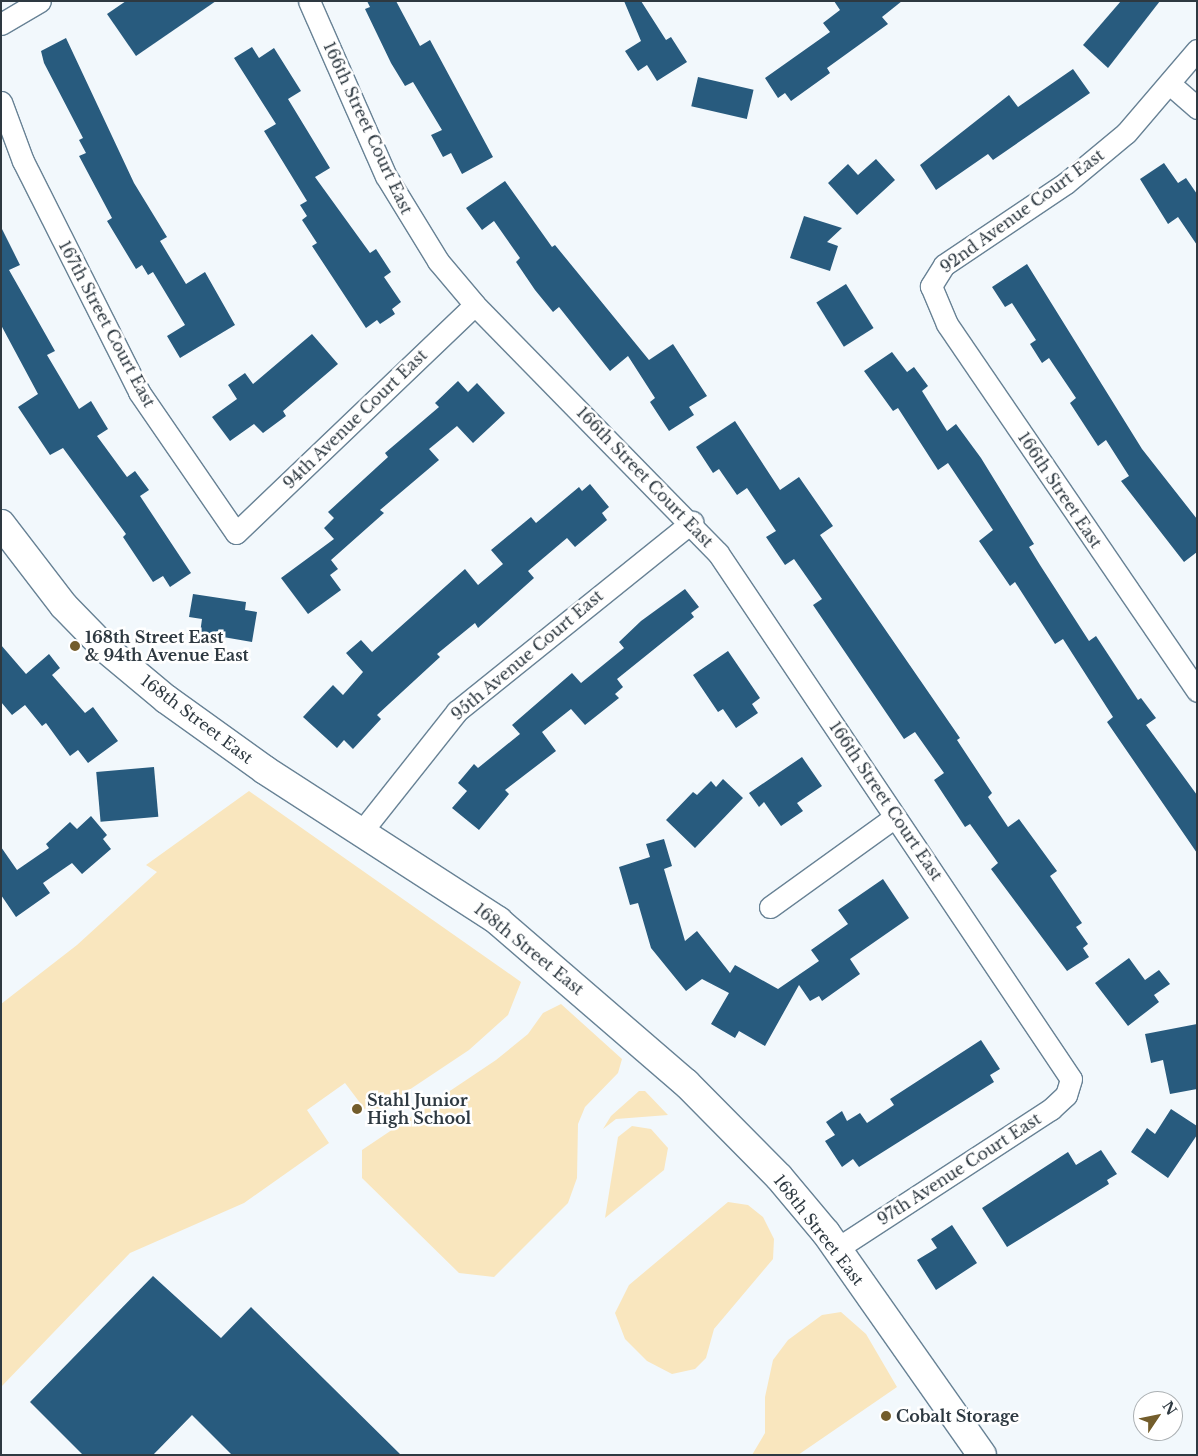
<!DOCTYPE html>
<html>
<head>
<meta charset="utf-8">
<style>
  body { margin:0 }
  #map { position:relative; width:1198px; height:1456px; overflow:hidden; background:#f2f8fc; font-family:"Libre Baskerville",serif }
  div>[style] { position:absolute }
  [style*='--x'] { left:calc(var(--x)*1px); top:calc(var(--y)*1px); width:calc(var(--w)*1px); rotate:calc(var(--a)*1deg) }
  .green>* { inset:0; background:#f9e6be }
  .building>* { inset:0; background:#285b7e; transform-origin:0 0 }
  .roads { filter:drop-shadow(1px 0 #688295) drop-shadow(-1px 0 #688295) drop-shadow(0 1px #688295) drop-shadow(0 -1px #688295) }
  .street>* { height:21px; margin:-10.5px; padding:0 10.5px; transform-origin:10.5px; border-radius:10.5px; background:#fff }
  .secondary>* { height:28px; margin:-14px; padding:0 14px; transform-origin:14px; border-radius:14px; background:#fff }
  .dots>* { width:14px; height:14px; translate:-50% -50%; box-sizing:border-box; border:2px solid #fff; border-radius:50% }
  span { translate:-50% -50%; white-space:nowrap; text-align:center; line-height:1.15; -webkit-text-stroke:5px #fff; paint-order:stroke }
  .street-label { font-size:16px; color:#2e3941 }
  .poi-label { font-size:16px; color:#2e3941; font-weight:700 }
  .left { translate:0 -50%; text-align:left }
  .frame { position:absolute; inset:0; border:2px solid #2e3941; pointer-events:none }
  .north { position:absolute; left:1133px; top:1391px; width:50px; height:50px; box-sizing:border-box; background:#fff; border:1px solid #abb0b3; border-radius:50%; rotate:56deg; font-size:14px; font-weight:700; line-height:20px; text-align:center; color:#2e3941 }
  .north::after { content:''; display:block; margin:auto; width:18px; height:22px; background:#735d2c; clip-path:polygon(50% 0,100% 100%,50% 72%,0 100%) }
</style>
</head>
<body>
<div id="map">
  <div class="green">
    <i style="clip-path:polygon(249px 791px,521px 982px,508px 1015px,469px 1050px,370px 1116px,345px 1083px,307px 1110px,329px 1143px,244px 1203px,130px 1253px,1px 1387px,1px 1004px,77px 945px,157px 872px,146px 865px)"></i>
    <i style="clip-path:polygon(561px 1004px,622px 1059px,618px 1073px,585px 1107px,578px 1124px,577px 1178px,568px 1203px,494px 1277px,459px 1273px,362px 1178px,362px 1150px,496px 1060px,528px 1034px,543px 1013px)"></i>
    <i style="clip-path:polygon(639px 1091px,645px 1091px,668px 1115px,616px 1119px,603px 1129px,611px 1116px)"></i>
    <i style="clip-path:polygon(632px 1126px,651px 1129px,668px 1148px,664px 1170px,605px 1218px,618px 1137px)"></i>
    <i style="clip-path:polygon(728px 1202px,748px 1205px,763px 1217px,774px 1239px,773px 1259px,714px 1329px,706px 1358px,695px 1369px,672px 1374px,647px 1361px,625px 1339px,615px 1313px,629px 1285px)"></i>
    <i style="clip-path:polygon(841px 1312px,866px 1334px,897px 1387px,798px 1455px,752px 1455px,765px 1433px,765px 1397px,773px 1360px,788px 1340px,822px 1315px)"></i>
  </div>
  <div class="building">
    <i style="clip-path:polygon(126px 1px,216px 1px,136px 56px,107px 14px)"></i>
    <i style="clip-path:polygon(367px 1px,396px 1px,420px 46px,430px 40px,493px 157px,462px 174px,451px 153px,443px 157px,431px 135px,442px 130px,413px 82px,405px 86px,391px 63px,365px 9px,370px 7px)"></i>
    <i style="clip-path:polygon(624px 1px,641px 1px,666px 40px,671px 37px,687px 62px,657px 81px,647px 65px,638px 71px,625px 51px,641px 41px)"></i>
    <i style="clip-path:polygon(834px 1px,902px 1px,882px 17px,888px 24px,827px 68px,830px 73px,791px 101px,785px 93px,778px 98px,765px 78px,830px 32px,823px 23px,840px 10px)"></i>
    <i style="clip-path:polygon(1121px 1px,1160px 1px,1108px 68px,1083px 45px)"></i>
    <i style="clip-path:polygon(66px 38px,134px 183px,167px 237px,160px 241px,186px 284px,205px 272px,235px 325px,180px 358px,167px 336px,185px 325px,153px 272px,148px 275px,142px 265px,136px 269px,107px 221px,112px 218px,79px 156px,86px 153px,79px 140px,83px 138px,44px 63px,41px 51px)"></i>
    <i style="clip-path:polygon(252px 47px,259px 58px,274px 48px,301px 91px,288px 99px,330px 168px,315px 177px,370px 253px,376px 249px,391px 272px,384px 277px,401px 302px,392px 309px,395px 314px,380px 324px,377px 320px,366px 328px,312px 246px,317px 243px,302px 220px,307px 216px,300px 205px,307px 201px,264px 131px,276px 124px,234px 58px)"></i>
    <i style="clip-path:polygon(1073px 69px,1090px 93px,993px 160px,988px 154px,936px 190px,920px 165px,1009px 95px,1018px 107px)"></i>
    <i style="left:698px;top:77px;width:57px;height:30px;rotate:13deg"></i>
    <i style="clip-path:polygon(876px 159px,895px 180px,857px 215px,828px 183px,848px 164px,858px 175px)"></i>
    <i style="clip-path:polygon(1164px 163px,1178px 183px,1186px 178px,1197px 194px,1197px 245px,1178px 217px,1168px 224px,1140px 179px)"></i>
    <i style="clip-path:polygon(505px 181px,552px 247px,555px 245px,649px 360px,673px 344px,707px 396px,689px 407px,694px 415px,669px 431px,650px 402px,655px 398px,628px 356px,610px 371px,559px 307px,553px 312px,535px 290px,516px 262px,520px 258px,494px 221px,482px 230px,466px 208px)"></i>
    <i style="clip-path:polygon(804px 216px,842px 228px,827px 242px,838px 246px,830px 271px,790px 258px)"></i>
    <i style="clip-path:polygon(1px 227px,20px 265px,9px 270px,55px 351px,47px 355px,79px 409px,91px 401px,108px 429px,97px 436px,127px 477px,135px 471px,149px 490px,140px 496px,191px 573px,170px 587px,163px 576px,153px 582px,123px 537px,126px 534px,63px 448px,50px 455px,18px 407px,38px 394px,1px 325px)"></i>
    <i style="clip-path:polygon(1027px 264px,1142px 449px,1197px 519px,1197px 552px,1184px 562px,1121px 481px,1129px 476px,1106px 440px,1098px 446px,1070px 403px,1076px 398px,1049px 358px,1042px 363px,1030px 344px,1036px 340px,1012px 303px,1005px 307px,992px 287px)"></i>
    <i style="left:846px;top:284px;width:52px;height:35px;rotate:58deg"></i>
    <i style="clip-path:polygon(312px 334px,338px 364px,283px 411px,286px 416px,263px 433px,254px 424px,230px 441px,212px 417px,237px 399px,228px 385px,245px 373px,253px 384px)"></i>
    <i style="clip-path:polygon(892px 352px,907px 372px,914px 367px,928px 386px,922px 391px,947px 431px,956px 424px,981px 458px,1034px 544px,1029px 547px,1040px 565px,1089px 641px,1096px 636px,1138px 700px,1141px 698px,1156px 718px,1146px 725px,1197px 795px,1197px 853px,1107px 722px,1113px 717px,1063px 639px,1055px 644px,1015px 582px,1010px 586px,979px 541px,993px 530px,948px 463px,938px 470px,898px 408px,893px 411px,864px 371px)"></i>
    <i style="clip-path:polygon(458px 381px,468px 392px,477px 383px,505px 413px,473px 443px,457px 426px,429px 449px,439px 460px,380px 510px,384px 513px,331px 560px,338px 569px,330px 575px,341px 590px,308px 614px,281px 578px,334px 539px,324px 528px,334px 518px,328px 512px,388px 457px,385px 453px,439px 407px,435px 403px)"></i>
    <i style="clip-path:polygon(735px 421px,780px 490px,799px 477px,833px 526px,820px 535px,960px 738px,957px 740px,992px 793px,988px 797px,1008px 827px,1019px 819px,1057px 871px,1050px 876px,1082px 923px,1076px 927px,1088px 944px,1083px 948px,1089px 957px,1067px 971px,991px 869px,998px 863px,970px 824px,965px 827px,934px 780px,944px 773px,915px 732px,904px 739px,813px 605px,822px 599px,794px 559px,785px 565px,766px 537px,776px 531px,747px 488px,737px 495px,719px 469px,713px 473px,696px 447px)"></i>
    <i style="clip-path:polygon(590px 484px,609px 507px,602px 513px,607px 520px,575px 547px,567px 538px,528px 571px,534px 578px,478px 628px,475px 623px,437px 654px,440px 657px,377px 715px,381px 719px,353px 749px,344px 740px,337px 748px,303px 717px,333px 685px,343px 695px,363px 672px,346px 653px,361px 640px,372px 652px,465px 569px,478px 585px,503px 564px,491px 550px,531px 517px,536px 523px,579px 487px,582px 491px)"></i>
    <i style="clip-path:polygon(685px 589px,699px 607px,691px 613px,694px 617px,617px 679px,623px 687px,615px 694px,619px 698px,585px 725px,571px 709px,542px 732px,556px 751px,505px 790px,509px 794px,479px 830px,452px 808px,467px 791px,458px 783px,474px 764px,478px 768px,520px 734px,512px 725px,572px 673px,581px 683px,624px 648px,619px 642px,641px 621px)"></i>
    <i style="clip-path:polygon(193px 594px,246px 602px,245px 610px,257px 612px,252px 642px,200px 633px,202px 619px,189px 617px)"></i>
    <i style="clip-path:polygon(1px 645px,26px 674px,49px 654px,60px 668px,52px 675px,85px 713px,93px 707px,118px 741px,88px 763px,78px 750px,70px 756px,46px 723px,42px 726px,25px 705px,12px 715px,1px 702px)"></i>
    <i style="clip-path:polygon(728px 651px,760px 698px,752px 704px,758px 713px,736px 728px,723px 709px,718px 712px,693px 675px)"></i>
    <i style="clip-path:polygon(802px 757px,822px 786px,797px 803px,803px 811px,781px 826px,764px 802px,759px 807px,749px 793px)"></i>
    <i style="left:154px;top:767px;width:50px;height:58px;rotate:85deg"></i>
    <i style="clip-path:polygon(723px 779px,743px 798px,695px 848px,666px 820px,693px 792px,697px 795px,711px 781px,716px 787px)"></i>
    <i style="clip-path:polygon(91px 816px,107px 835px,103px 839px,111px 849px,82px 874px,72px 863px,43px 883px,50px 893px,16px 917px,1px 895px,1px 847px,17px 870px,49px 848px,46px 844px,70px 822px,77px 829px)"></i>
    <i style="clip-path:polygon(664px 839px,672px 866px,664px 869px,685px 941px,697px 931px,730px 973px,735px 965px,778px 989px,819px 961px,811px 950px,848px 924px,838px 910px,883px 879px,909px 918px,850px 959px,860px 974px,822px 1001px,819px 996px,810px 1001px,799px 985px,765px 1046px,739px 1031px,735px 1038px,711px 1024px,729px 993px,702px 979px,686px 991px,651px 948px,638px 903px,630px 905px,619px 867px,650px 857px,646px 844px)"></i>
    <i style="clip-path:polygon(1129px 958px,1145px 980px,1159px 970px,1170px 984px,1154px 995px,1159px 1002px,1128px 1026px,1095px 983px)"></i>
    <i style="clip-path:polygon(1197px 1024px,1197px 1089px,1170px 1094px,1163px 1060px,1151px 1063px,1145px 1034px)"></i>
    <i style="clip-path:polygon(981px 1040px,1000px 1069px,990px 1075px,994px 1082px,859px 1167px,853px 1159px,842px 1167px,825px 1141px,835px 1135px,826px 1122px,842px 1111px,847px 1121px,860px 1113px,867px 1123px,894px 1105px,890px 1099px)"></i>
    <i style="clip-path:polygon(1171px 1109px,1197px 1126px,1197px 1135px,1168px 1178px,1131px 1152px,1147px 1128px,1155px 1134px)"></i>
    <i style="clip-path:polygon(1101px 1150px,1117px 1174px,1107px 1180px,1109px 1184px,1007px 1247px,982px 1208px,1068px 1152px,1076px 1165px)"></i>
    <i style="clip-path:polygon(952px 1225px,977px 1263px,936px 1290px,917px 1260px,937px 1248px,931px 1239px)"></i>
    <i style="clip-path:polygon(153px 1276px,221px 1338px,251px 1307px,401px 1455px,232px 1455px,192px 1415px,153px 1455px,83px 1455px,30px 1402px)"></i>
  </div>
  <div class="roads">
    <div class="street">
      <i style="--x:309;--y:1;--w:191;--a:66.3"></i>
      <i style="--x:386;--y:176;--w:100;--a:58.5"></i>
      <i style="--x:438;--y:261;--w:57;--a:49.9"></i>
      <i style="--x:475;--y:305;--w:347;--a:45.6"></i>
      <i style="--x:718;--y:553;--w:633;--a:56.13"></i>
      <i style="--x:1071;--y:1079;--w:17;--a:107"></i>
      <i style="--x:1066;--y:1095;--w:21;--a:137"></i>
      <i style="--x:1051;--y:1109;--w:257;--a:146.9"></i>
      <i style="--x:1;--y:24;--w:45;--a:-30.5"></i>
      <i style="--x:1197;--y:50;--w:109;--a:130.5"></i>
      <i style="--x:1126;--y:133;--w:78;--a:140.2"></i>
      <i style="--x:1066;--y:183;--w:147;--a:146.1"></i>
      <i style="--x:944;--y:265;--w:25;--a:122"></i>
      <i style="--x:931;--y:286;--w:41;--a:67.2"></i>
      <i style="--x:947;--y:324;--w:444;--a:55.7"></i>
      <i style="--x:1171;--y:85;--w:35;--a:41"></i>
      <i style="--x:1;--y:102;--w:63;--a:69.6"></i>
      <i style="--x:23;--y:161;--w:258;--a:63.3"></i>
      <i style="--x:139;--y:392;--w:171;--a:55.5"></i>
      <i style="--x:236;--y:533;--w:330;--a:-43.7"></i>
      <i style="--x:362;--y:831;--w:153;--a:-51.6"></i>
      <i style="--x:457;--y:711;--w:302;--a:-38.8"></i>
      <i style="--x:770;--y:907;--w:154;--a:-35.8"></i>
    </div>
    <div class="secondary">
      <i style="--x:1;--y:524;--w:103;--a:52.5"></i>
      <i style="--x:64;--y:606;--w:60;--a:45.7"></i>
      <i style="--x:106;--y:649;--w:78;--a:39.8"></i>
      <i style="--x:166;--y:699;--w:122;--a:35.6"></i>
      <i style="--x:265;--y:770;--w:278;--a:32.9"></i>
      <i style="--x:498;--y:921;--w:248;--a:40.8"></i>
      <i style="--x:686;--y:1083;--w:132;--a:45.3"></i>
      <i style="--x:779;--y:1177;--w:73;--a:50"></i>
      <i style="--x:826;--y:1233;--w:271;--a:54.9"></i>
    </div>
  </div>
  <div class="dots">
    <i style="left:75px;top:646px;background:#735d2c"></i>
    <i style="left:357px;top:1109px;background:#735d2c"></i>
    <i style="left:886px;top:1416px;background:#735d2c"></i>
  </div>
  <div class="street-label">
    <span style="left:368px;top:128px;rotate:65deg">166th Street Court East</span>
    <span style="left:1022px;top:211px;rotate:-36deg">92nd Avenue Court East</span>
    <span style="left:107px;top:324px;rotate:62deg">167th Street Court East</span>
    <span style="left:355px;top:419px;rotate:-44deg">94th Avenue Court East</span>
    <span style="left:645px;top:477px;rotate:46deg">166th Street Court East</span>
    <span style="left:1060px;top:490px;rotate:56deg">166th Street East</span>
    <span style="left:527px;top:655px;rotate:-40deg">95th Avenue Court East</span>
    <span style="left:197px;top:719px;rotate:37deg">168th Street East</span>
    <span style="left:886px;top:801px;rotate:56deg">166th Street Court East</span>
    <span style="left:529px;top:949px;rotate:39deg">168th Street East</span>
    <span style="left:959px;top:1169px;rotate:-33deg">97th Avenue Court East</span>
    <span style="left:819px;top:1230px;rotate:52deg">168th Street East</span>
  </div>
  <div class="poi-label">
    <span class="left" style="left:85px;top:646px">168th Street East<br>&amp; 94th Avenue East</span>
    <span class="left" style="left:367px;top:1109px">Stahl Junior<br>High School</span>
    <span class="left" style="left:896px;top:1416px">Cobalt Storage</span>
  </div>
  <div class="frame"></div>
  <div class="north">N</div>
</div>
</body>
</html>
